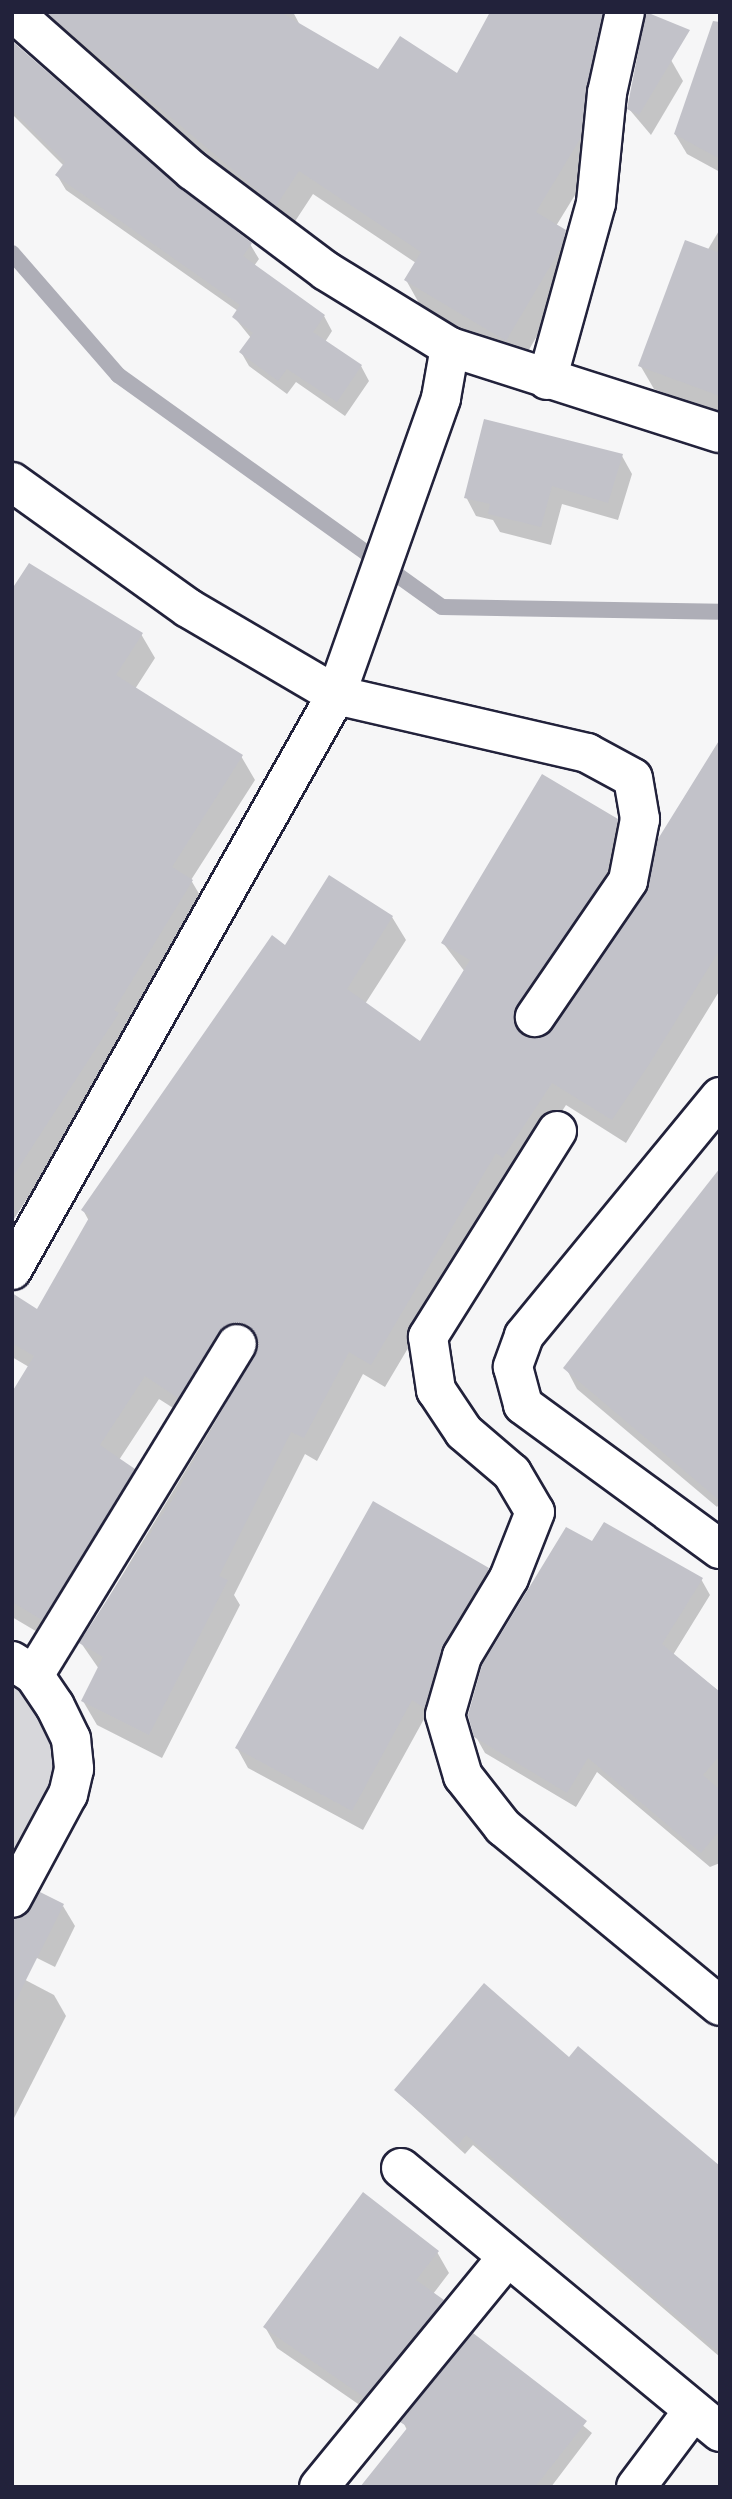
<!DOCTYPE html>
<html>
<head>
<meta charset="utf-8">
<style>
  body { margin:0 }
  #map { position:relative; width:732px; height:2499px; overflow:hidden; background:#f6f6f7; font-family:"Comic Neue",sans-serif }
  div>[style] { position:absolute }
  [style*='--x'] { left:calc(var(--x)*1px); top:calc(var(--y)*1px); width:calc(var(--w)*1px); rotate:calc(var(--a)*1deg) }
  .green>* { inset:0; background:#d7d7db }
  .shadow>* { inset:0; background:#0003 }
  .stream>* { height:16px; margin:-8px; padding:0 8px; transform-origin:8px; border-radius:8px; background:#aeaeb7 }
  .building>* { inset:0; background:#c2c2c9 }
  .roads { filter:drop-shadow(2px 0 #22223b) drop-shadow(-2px 0 #22223b) drop-shadow(0 2px #22223b) drop-shadow(0 -2px #22223b) }
  .minor>* { height:38px; margin:-19px; padding:0 19px; transform-origin:19px; border-radius:19px; background:#fff }
  .secondary>* { height:38px; margin:-19px; padding:0 19px; transform-origin:19px; border-radius:19px; background:#fff }
  span { translate:-50% -50%; white-space:nowrap; text-align:center; line-height:1.15; -webkit-text-stroke:5px #fff; paint-order:stroke }
  .frame { position:absolute; inset:0; border:14px solid #22223b; pointer-events:none }
</style>
</head>
<body>
<div id="map">
  <div class="green">
    <i style="clip-path:polygon(12px 1661px,71px 1739px,12px 1898px)"></i>
  </div>
  <div class="shadow">
    <i style="clip-path:polygon(20px 12px,293px 12px,301px 27px,379px 71px,458px 75px,492px 12px,620px 12px,594px 164px,556px 226px,579px 256px,574px 273px,520px 365px,420px 305px,406px 280px,416px 263px,313px 194px,290px 229px)"></i>
    <i style="clip-path:polygon(12px 43px,177px 189px,250px 244px,259px 259px,254px 266px,324px 316px,332px 331px,325px 342px,361px 366px,369px 381px,345px 416px,296px 382px,287px 394px,249px 366px,241px 352px,251px 338px,234px 317px,238px 311px,66px 190px,57px 175px,64px 166px,12px 114px)"></i>
    <i style="clip-path:polygon(720px 48px,720px 172px,687px 154px,675px 134px)"></i>
    <i style="clip-path:polygon(671px 60px,683px 81px,651px 135px,629px 109px)"></i>
    <i style="clip-path:polygon(720px 229px,720px 414px,654px 389px,640px 365px)"></i>
    <i style="clip-path:polygon(622px 456px,632px 474px,618px 520px,562px 504px,551px 545px,500px 532px,493px 520px,476px 516px,466px 497px)"></i>
    <i style="clip-path:polygon(12px 592px,141px 634px,155px 658px,135px 689px,241px 756px,255px 780px,191px 880px,205px 904px,131px 1038px,12px 1222px)"></i>
    <i style="clip-path:polygon(720px 752px,720px 990px,626px 1143px,566px 1105px,517px 1180px,510px 1176px,385px 1387px,363px 1374px,317px 1461px,305px 1454px,234px 1595px,240px 1605px,162px 1758px,97px 1725px,83px 1701px,99px 1669px,81px 1643px,260px 1348px,251px 1345px,192px 1420px,159px 1399px,119px 1460px,147px 1494px,56px 1643px,12px 1617px,12px 1395px,29px 1367px,12px 1357px,12px 1295px,38px 1312px,89px 1221px,83px 1210px,285px 947px,392px 917px,406px 940px,365px 1004px,420px 1043px,465px 972px,443px 943px,616px 820px,630px 844px,620px 896px,527px 1037px,545px 1039px,648px 894px)"></i>
    <i style="clip-path:polygon(720px 1170px,720px 1503px,717px 1507px,577px 1389px,566px 1368px)"></i>
    <i style="clip-path:polygon(593px 1544px,701px 1579px,710px 1595px,673px 1655px,720px 1692px,720px 1863px,710px 1867px,597px 1772px,576px 1807px,485px 1753px,476px 1737px)"></i>
    <i style="clip-path:polygon(488px 1569px,500px 1590px,436px 1727px,424px 1719px,363px 1830px,248px 1768px,237px 1748px)"></i>
    <i style="clip-path:polygon(63px 1906px,75px 1926px,55px 1967px,19px 1949px)"></i>
    <i style="clip-path:polygon(12px 1973px,54px 1995px,66px 2016px,12px 2122px)"></i>
    <i style="clip-path:polygon(569px 2059px,720px 2169px,720px 2357px,473px 2145px,465px 2154px,396px 2091px)"></i>
    <i style="clip-path:polygon(437px 2252px,449px 2273px,433px 2294px,454px 2321px,377px 2417px,277px 2348px,265px 2327px)"></i>
    <i style="clip-path:polygon(474px 2335px,592px 2433px,551px 2487px,362px 2487px,407px 2430px,403px 2422px)"></i>
  </div>
  <div class="stream">
    <i style="--x:12;--y:253;--w:162;--a:49"></i>
    <i style="--x:118;--y:375;--w:398;--a:35.6"></i>
    <i style="--x:442;--y:607;--w:278;--a:1"></i>
  </div>
  <div class="building">
    <i style="clip-path:polygon(46px 12px,280px 12px,378px 69px,400px 36px,457px 73px,490px 12px,603px 12px,580px 139px,536px 212px,566px 230px,561px 248px,506px 341px,404px 280px,421px 252px,299px 171px,276px 206px)"></i>
    <i style="clip-path:polygon(646px 12px,690px 30px,639px 115px,627px 109px)"></i>
    <i style="clip-path:polygon(713px 21px,720px 22px,720px 159px,674px 134px)"></i>
    <i style="clip-path:polygon(12px 41px,179px 187px,252px 243px,243px 256px,325px 315px,313px 332px,362px 365px,337px 402px,287px 369px,278px 381px,239px 352px,253px 333px,232px 317px,240px 305px,55px 175px,65px 162px,12px 110px)"></i>
    <i style="clip-path:polygon(685px 240px,720px 253px,720px 396px,638px 366px)"></i>
    <i style="clip-path:polygon(484px 419px,623px 454px,608px 503px,552px 486px,541px 527px,488px 514px,490px 504px,464px 498px)"></i>
    <i style="clip-path:polygon(29px 563px,143px 633px,116px 675px,243px 755px,172px 867px,193px 880px,114px 1010px,119px 1013px,12px 1178px,12px 589px)"></i>
    <i style="clip-path:polygon(720px 739px,720px 949px,650px 1063px,612px 1120px,552px 1083px,503px 1158px,496px 1153px,371px 1365px,349px 1352px,304px 1438px,291px 1432px,219px 1576px,228px 1580px,149px 1735px,81px 1701px,103px 1657px,79px 1643px,174px 1497px,259px 1344px,248px 1325px,226px 1325px,178px 1398px,145px 1376px,100px 1445px,135px 1469px,42px 1620px,12px 1602px,12px 1392px,34px 1356px,12px 1343px,12px 1293px,37px 1309px,90px 1216px,81px 1210px,272px 935px,285px 945px,329px 875px,393px 916px,347px 989px,420px 1041px,470px 960px,441px 943px,542px 774px,618px 819px,607px 872px,513px 1015px,522px 1035px,544px 1037px,646px 893px,658px 839px)"></i>
    <i style="clip-path:polygon(720px 1168px,720px 1501px,563px 1368px)"></i>
    <i style="clip-path:polygon(373px 1501px,489px 1568px,443px 1645px,424px 1708px,412px 1700px,352px 1811px,235px 1748px)"></i>
    <i style="clip-path:polygon(604px 1522px,703px 1578px,662px 1644px,720px 1692px,720px 1755px,703px 1775px,720px 1790px,720px 1830px,701px 1853px,588px 1758px,567px 1793px,474px 1737px,468px 1715px,482px 1665px,566px 1527px,592px 1541px)"></i>
    <i style="clip-path:polygon(40px 1892px,64px 1904px,12px 2008px,12px 1920px,24px 1916px)"></i>
    <i style="clip-path:polygon(484px 1983px,569px 2057px,578px 2046px,720px 2166px,720px 2353px,466px 2135px,458px 2145px,394px 2090px)"></i>
    <i style="clip-path:polygon(363px 2192px,439px 2251px,416px 2280px,444px 2300px,364px 2397px,263px 2327px)"></i>
    <i style="clip-path:polygon(473px 2333px,587px 2421px,535px 2487px,360px 2487px,408px 2427px,400px 2422px)"></i>
  </div>
  <div class="roads">
    <div class="minor">
      <i style="--x:547;--y:380;--w:184;--a:-74.5"></i>
      <i style="--x:596;--y:203;--w:111;--a:-84.3"></i>
      <i style="--x:607;--y:93;--w:83;--a:-77.5"></i>
      <i style="--x:12;--y:482;--w:216;--a:35.6"></i>
      <i style="--x:188;--y:608;--w:172;--a:30.4"></i>
      <i style="--x:336;--y:695;--w:258;--a:13"></i>
      <i style="--x:587;--y:753;--w:52;--a:28.5"></i>
      <i style="--x:633;--y:778;--w:42;--a:80.3"></i>
      <i style="--x:640;--y:819;--w:63;--a:101"></i>
      <i style="--x:628;--y:881;--w:165;--a:124.4"></i>
      <i style="--x:720;--y:1097;--w:309;--a:129.4"></i>
      <i style="--x:524;--y:1336;--w:33;--a:110"></i>
      <i style="--x:513;--y:1367;--w:39;--a:75"></i>
      <i style="--x:523;--y:1405;--w:244;--a:36.2"></i>
      <i style="--x:557;--y:1131;--w:243;--a:122.1"></i>
      <i style="--x:428;--y:1337;--w:54;--a:81.4"></i>
      <i style="--x:436;--y:1390;--w:50;--a:56.3"></i>
      <i style="--x:464;--y:1432;--w:63;--a:40.5"></i>
      <i style="--x:512;--y:1473;--w:45;--a:59.5"></i>
      <i style="--x:535;--y:1512;--w:71;--a:111.5"></i>
      <i style="--x:509;--y:1578;--w:91;--a:121.1"></i>
      <i style="--x:462;--y:1656;--w:61;--a:106.1"></i>
      <i style="--x:445;--y:1715;--w:64;--a:73.6"></i>
      <i style="--x:463;--y:1776;--w:65;--a:51.9"></i>
      <i style="--x:503;--y:1827;--w:281;--a:39.5"></i>
      <i style="--x:12;--y:1270;--w:660;--a:-60.6"></i>
      <i style="--x:336;--y:695;--w:315;--a:-70.5"></i>
      <i style="--x:441;--y:398;--w:52;--a:-80"></i>
      <i style="--x:12;--y:1661;--w:26;--a:32"></i>
      <i style="--x:34;--y:1675;--w:37;--a:56"></i>
      <i style="--x:55;--y:1706;--w:37;--a:64"></i>
      <i style="--x:71;--y:1739;--w:30;--a:84"></i>
      <i style="--x:74;--y:1769;--w:26;--a:103"></i>
      <i style="--x:68;--y:1794;--w:118;--a:118.3"></i>
      <i style="--x:34;--y:1675;--w:388;--a:-58.5"></i>
      <i style="--x:401;--y:2168;--w:414;--a:39.6"></i>
      <i style="--x:319;--y:2487;--w:297;--a:-50.7"></i>
      <i style="--x:636;--y:2487;--w:95;--a:-53.1"></i>
    </div>
    <div class="secondary">
      <i style="--x:13;--y:12;--w:240;--a:41.5"></i>
      <i style="--x:193;--y:171;--w:166;--a:36.9"></i>
      <i style="--x:326;--y:271;--w:145;--a:31.5"></i>
      <i style="--x:450;--y:347;--w:283;--a:17.7"></i>
    </div>
  </div>
  <div class="frame"></div>
</div>
</body>
</html>
